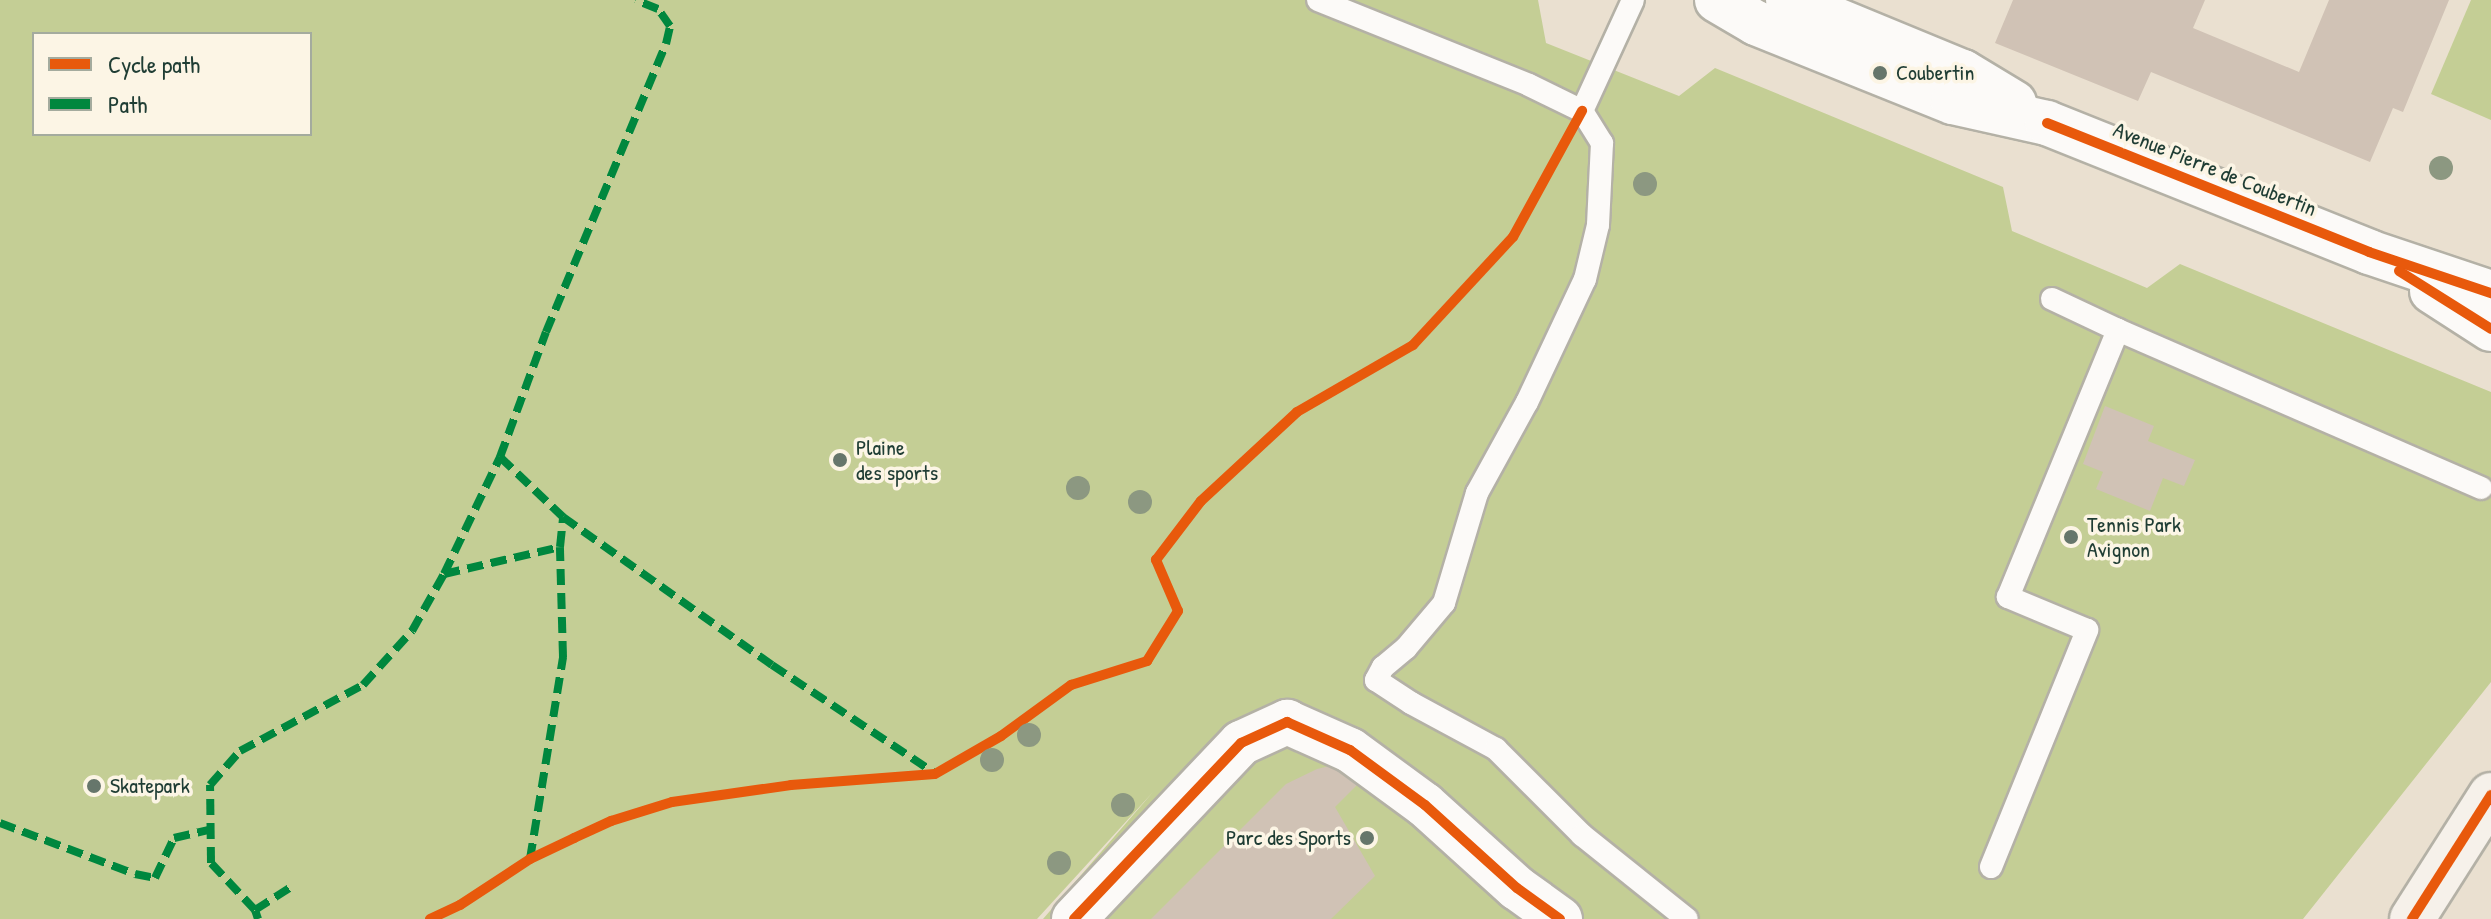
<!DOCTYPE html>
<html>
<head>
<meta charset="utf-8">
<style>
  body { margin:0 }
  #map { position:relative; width:2491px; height:919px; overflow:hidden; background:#eae0d0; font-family:"Patrick Hand",sans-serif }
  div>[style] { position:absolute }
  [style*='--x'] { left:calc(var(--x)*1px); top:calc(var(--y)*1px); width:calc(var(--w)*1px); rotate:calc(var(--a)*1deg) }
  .green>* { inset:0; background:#c4ce95 }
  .building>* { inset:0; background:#d0c2b5 }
  .roads { filter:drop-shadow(2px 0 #b4b1a6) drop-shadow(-2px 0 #b4b1a6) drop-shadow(0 2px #b4b1a6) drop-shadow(0 -2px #b4b1a6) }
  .lane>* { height:22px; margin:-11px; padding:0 11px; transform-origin:11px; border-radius:11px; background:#fcfaf8 }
  .street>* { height:44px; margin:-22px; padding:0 22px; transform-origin:22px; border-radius:22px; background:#fcfaf8 }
  .secondary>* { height:44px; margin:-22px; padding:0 22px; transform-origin:22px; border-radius:22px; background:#f6f1ea }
  .quiet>* { height:8px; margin-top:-4px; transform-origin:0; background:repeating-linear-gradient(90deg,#00873e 0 16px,transparent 0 24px) }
  .cycleway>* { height:10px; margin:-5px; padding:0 5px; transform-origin:5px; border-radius:5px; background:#e8590c }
  .trees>* { width:24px; height:24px; margin:-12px; border-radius:50%; background:#8c9881 }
  .dots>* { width:22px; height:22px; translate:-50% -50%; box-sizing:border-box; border:4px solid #fcf5e5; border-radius:50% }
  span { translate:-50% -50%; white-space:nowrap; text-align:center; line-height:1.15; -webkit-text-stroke:7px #fcf5e5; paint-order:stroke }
  .poi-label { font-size:22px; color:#1f3d34 }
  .left { translate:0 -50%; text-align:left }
  .right { translate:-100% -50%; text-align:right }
  .street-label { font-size:22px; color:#1f3d34 }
  .legend { position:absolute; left:32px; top:32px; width:280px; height:104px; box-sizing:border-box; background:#fcf5e5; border:2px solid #a4ab9e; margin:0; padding:10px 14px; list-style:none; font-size:24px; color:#1f3d34 }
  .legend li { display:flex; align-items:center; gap:16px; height:40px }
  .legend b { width:40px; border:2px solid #a4ab9e }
</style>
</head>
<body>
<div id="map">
  <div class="green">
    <i style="clip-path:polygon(evenodd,0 0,1538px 0,1546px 43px,1679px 96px,1715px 68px,2003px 187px,2012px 231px,2147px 288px,2180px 264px,2491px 392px,2491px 682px,2303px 919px,1043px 919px,1153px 792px,1037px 919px,0 919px,0 0,34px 34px,310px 34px,310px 134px,34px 134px,34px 34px)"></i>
    <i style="clip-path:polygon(2471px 0,2491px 0,2491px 120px,2431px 94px)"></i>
  </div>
  <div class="building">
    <i style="clip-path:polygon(2013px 0,2205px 0,2193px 28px,2299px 72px,2329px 0,2449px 0,2403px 112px,2393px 108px,2370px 162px,2151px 72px,2138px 101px,1995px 43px)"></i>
    <i style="clip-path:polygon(2105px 406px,2154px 426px,2148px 441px,2195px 460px,2184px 486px,2163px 478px,2150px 511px,2096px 489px,2103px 472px,2083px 464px)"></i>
    <i style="clip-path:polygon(1338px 764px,1370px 772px,1335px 807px,1375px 876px,1331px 919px,1151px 919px,1286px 784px,1317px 769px)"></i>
  </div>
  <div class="roads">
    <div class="lane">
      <i style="--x:1318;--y:0;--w:227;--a:21.9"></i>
      <i style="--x:1529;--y:85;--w:59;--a:26.1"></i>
      <i style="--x:1582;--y:111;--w:122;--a:-65.3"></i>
      <i style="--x:1582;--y:111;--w:38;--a:58"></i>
      <i style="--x:1602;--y:143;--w:82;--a:92.8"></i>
      <i style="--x:1598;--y:225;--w:56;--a:103.5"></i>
      <i style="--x:1585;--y:279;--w:136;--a:115.2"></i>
      <i style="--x:1527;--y:402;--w:104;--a:118.8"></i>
      <i style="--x:1477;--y:493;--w:115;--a:106.7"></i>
      <i style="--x:1444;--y:603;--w:59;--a:130.2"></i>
      <i style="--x:1406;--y:648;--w:30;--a:140"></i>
      <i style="--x:1383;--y:667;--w:15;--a:118"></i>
      <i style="--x:1376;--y:680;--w:42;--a:33.3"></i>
      <i style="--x:1411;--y:703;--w:97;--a:28.4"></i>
      <i style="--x:1496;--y:749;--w:122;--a:45"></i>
      <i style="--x:1582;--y:835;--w:134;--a:38.7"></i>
      <i style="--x:2118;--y:330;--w:396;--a:23.5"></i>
      <i style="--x:1991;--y:867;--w:256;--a:-67.9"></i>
      <i style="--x:2087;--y:630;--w:86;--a:-157.3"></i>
      <i style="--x:2008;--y:597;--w:289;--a:-67.6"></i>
      <i style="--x:2118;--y:330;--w:73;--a:-154.8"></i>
    </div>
    <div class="street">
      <i style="--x:1717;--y:0;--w:45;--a:30.5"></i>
      <i style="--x:1756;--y:23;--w:212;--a:21.9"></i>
      <i style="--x:1953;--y:102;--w:96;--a:12.6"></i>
      <i style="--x:2047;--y:123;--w:347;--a:21.8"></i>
      <i style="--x:2369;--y:252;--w:129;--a:18.6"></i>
      <i style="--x:1788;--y:0;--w:189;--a:22.4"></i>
      <i style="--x:1963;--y:72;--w:60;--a:31.3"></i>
      <i style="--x:2432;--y:291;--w:70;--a:32.8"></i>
      <i style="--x:1074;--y:919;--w:243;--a:-46.5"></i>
      <i style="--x:1241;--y:743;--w:51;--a:-24.5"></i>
      <i style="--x:1287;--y:722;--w:69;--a:24"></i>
      <i style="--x:1350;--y:750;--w:93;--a:36.3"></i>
      <i style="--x:1425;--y:805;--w:124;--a:42.1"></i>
      <i style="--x:1517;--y:888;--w:53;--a:35.8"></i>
    </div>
    <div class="secondary">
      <i style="--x:2412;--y:919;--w:147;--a:-57.5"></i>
    </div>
  </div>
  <div class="quiet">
    <i style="--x:500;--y:457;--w:87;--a:43.6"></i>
    <i style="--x:563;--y:517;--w:256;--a:35.3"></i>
    <i style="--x:772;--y:665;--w:193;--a:33.6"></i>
    <i style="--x:444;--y:574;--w:119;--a:-13.1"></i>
    <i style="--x:0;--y:823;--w:144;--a:20.7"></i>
    <i style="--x:135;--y:874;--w:20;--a:11"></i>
    <i style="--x:155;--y:878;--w:44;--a:-64.6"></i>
    <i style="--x:174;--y:838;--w:37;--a:-13"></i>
    <i style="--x:530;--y:859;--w:205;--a:-80.7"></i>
    <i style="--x:563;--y:657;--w:110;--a:-91.6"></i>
    <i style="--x:560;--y:547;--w:30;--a:-84"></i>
    <i style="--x:255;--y:910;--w:43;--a:-32.6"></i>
    <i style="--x:258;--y:919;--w:9;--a:-108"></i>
    <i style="--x:255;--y:910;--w:64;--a:-133.1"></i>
    <i style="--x:211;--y:863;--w:78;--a:-90.7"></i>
    <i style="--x:210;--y:785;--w:45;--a:-48.6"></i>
    <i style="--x:240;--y:751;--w:140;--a:-28.2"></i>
    <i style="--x:363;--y:685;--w:73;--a:-47.8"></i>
    <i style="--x:412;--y:631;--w:65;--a:-60.7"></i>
    <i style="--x:444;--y:574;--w:130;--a:-64.4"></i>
    <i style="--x:500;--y:457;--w:133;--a:-69.8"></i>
    <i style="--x:546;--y:332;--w:312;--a:-67.4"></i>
    <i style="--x:666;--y:44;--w:18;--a:-77"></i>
    <i style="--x:670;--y:26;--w:21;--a:-125"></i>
    <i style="--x:658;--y:9;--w:24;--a:-158"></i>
  </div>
  <div class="cycleway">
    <i style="--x:2047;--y:123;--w:347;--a:21.8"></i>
    <i style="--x:2369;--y:252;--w:129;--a:18.6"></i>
    <i style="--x:2399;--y:271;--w:109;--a:32.2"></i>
    <i style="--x:430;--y:919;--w:33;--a:-25"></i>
    <i style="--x:460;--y:905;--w:84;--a:-33.3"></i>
    <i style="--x:530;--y:859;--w:49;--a:-25.5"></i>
    <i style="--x:574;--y:838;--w:41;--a:-24.7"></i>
    <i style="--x:611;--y:821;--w:64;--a:-17.3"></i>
    <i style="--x:672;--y:802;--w:120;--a:-8.1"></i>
    <i style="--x:791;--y:785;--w:144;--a:-4.4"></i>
    <i style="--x:935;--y:774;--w:76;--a:-29.9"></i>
    <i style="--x:1001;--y:736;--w:87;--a:-36.1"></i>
    <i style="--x:1071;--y:685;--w:80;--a:-17.5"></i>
    <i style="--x:1147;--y:661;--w:59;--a:-58.2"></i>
    <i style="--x:1178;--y:611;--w:56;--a:-113.3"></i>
    <i style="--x:1156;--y:560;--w:74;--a:-52.7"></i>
    <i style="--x:1201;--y:501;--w:131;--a:-42.8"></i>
    <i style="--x:1297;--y:412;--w:134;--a:-30"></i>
    <i style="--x:1413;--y:345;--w:147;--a:-47.2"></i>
    <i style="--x:1513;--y:237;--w:144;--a:-61.3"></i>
    <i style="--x:1074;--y:919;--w:243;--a:-46.5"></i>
    <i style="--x:1241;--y:743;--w:51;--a:-24.5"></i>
    <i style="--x:1287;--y:722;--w:69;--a:24"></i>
    <i style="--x:1350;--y:750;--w:93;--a:36.3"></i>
    <i style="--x:1425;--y:805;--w:124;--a:42.1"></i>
    <i style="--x:1517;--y:888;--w:53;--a:35.8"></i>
    <i style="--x:2412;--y:919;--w:147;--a:-57.5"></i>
  </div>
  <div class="trees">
    <i style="left:2441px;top:168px"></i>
    <i style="left:1645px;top:184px"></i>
    <i style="left:1078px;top:488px"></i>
    <i style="left:1140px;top:502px"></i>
    <i style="left:1029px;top:735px"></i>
    <i style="left:992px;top:760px"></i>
    <i style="left:1123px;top:805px"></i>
    <i style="left:1059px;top:863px"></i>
  </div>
  <div class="dots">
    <i style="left:1880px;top:73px;background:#66766b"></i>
    <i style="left:840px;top:460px;background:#66766b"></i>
    <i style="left:2071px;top:537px;background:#66766b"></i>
    <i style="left:94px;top:786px;background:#66766b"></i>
    <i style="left:1367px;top:838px;background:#66766b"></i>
  </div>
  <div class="poi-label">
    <span class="left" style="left:1896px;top:73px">Coubertin</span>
    <span class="left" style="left:856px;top:460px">Plaine<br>des sports</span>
    <span class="left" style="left:2087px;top:537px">Tennis Park<br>Avignon</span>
    <span class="left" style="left:110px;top:786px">Skatepark</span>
    <span class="right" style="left:1351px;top:838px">Parc des Sports</span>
  </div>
  <div class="street-label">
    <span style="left:2215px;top:169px;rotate:22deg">Avenue Pierre de Coubertin</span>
  </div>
  <ul class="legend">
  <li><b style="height:10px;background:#e8590c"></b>Cycle path</li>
  <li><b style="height:10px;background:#00873e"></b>Path</li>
  </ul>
</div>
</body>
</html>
